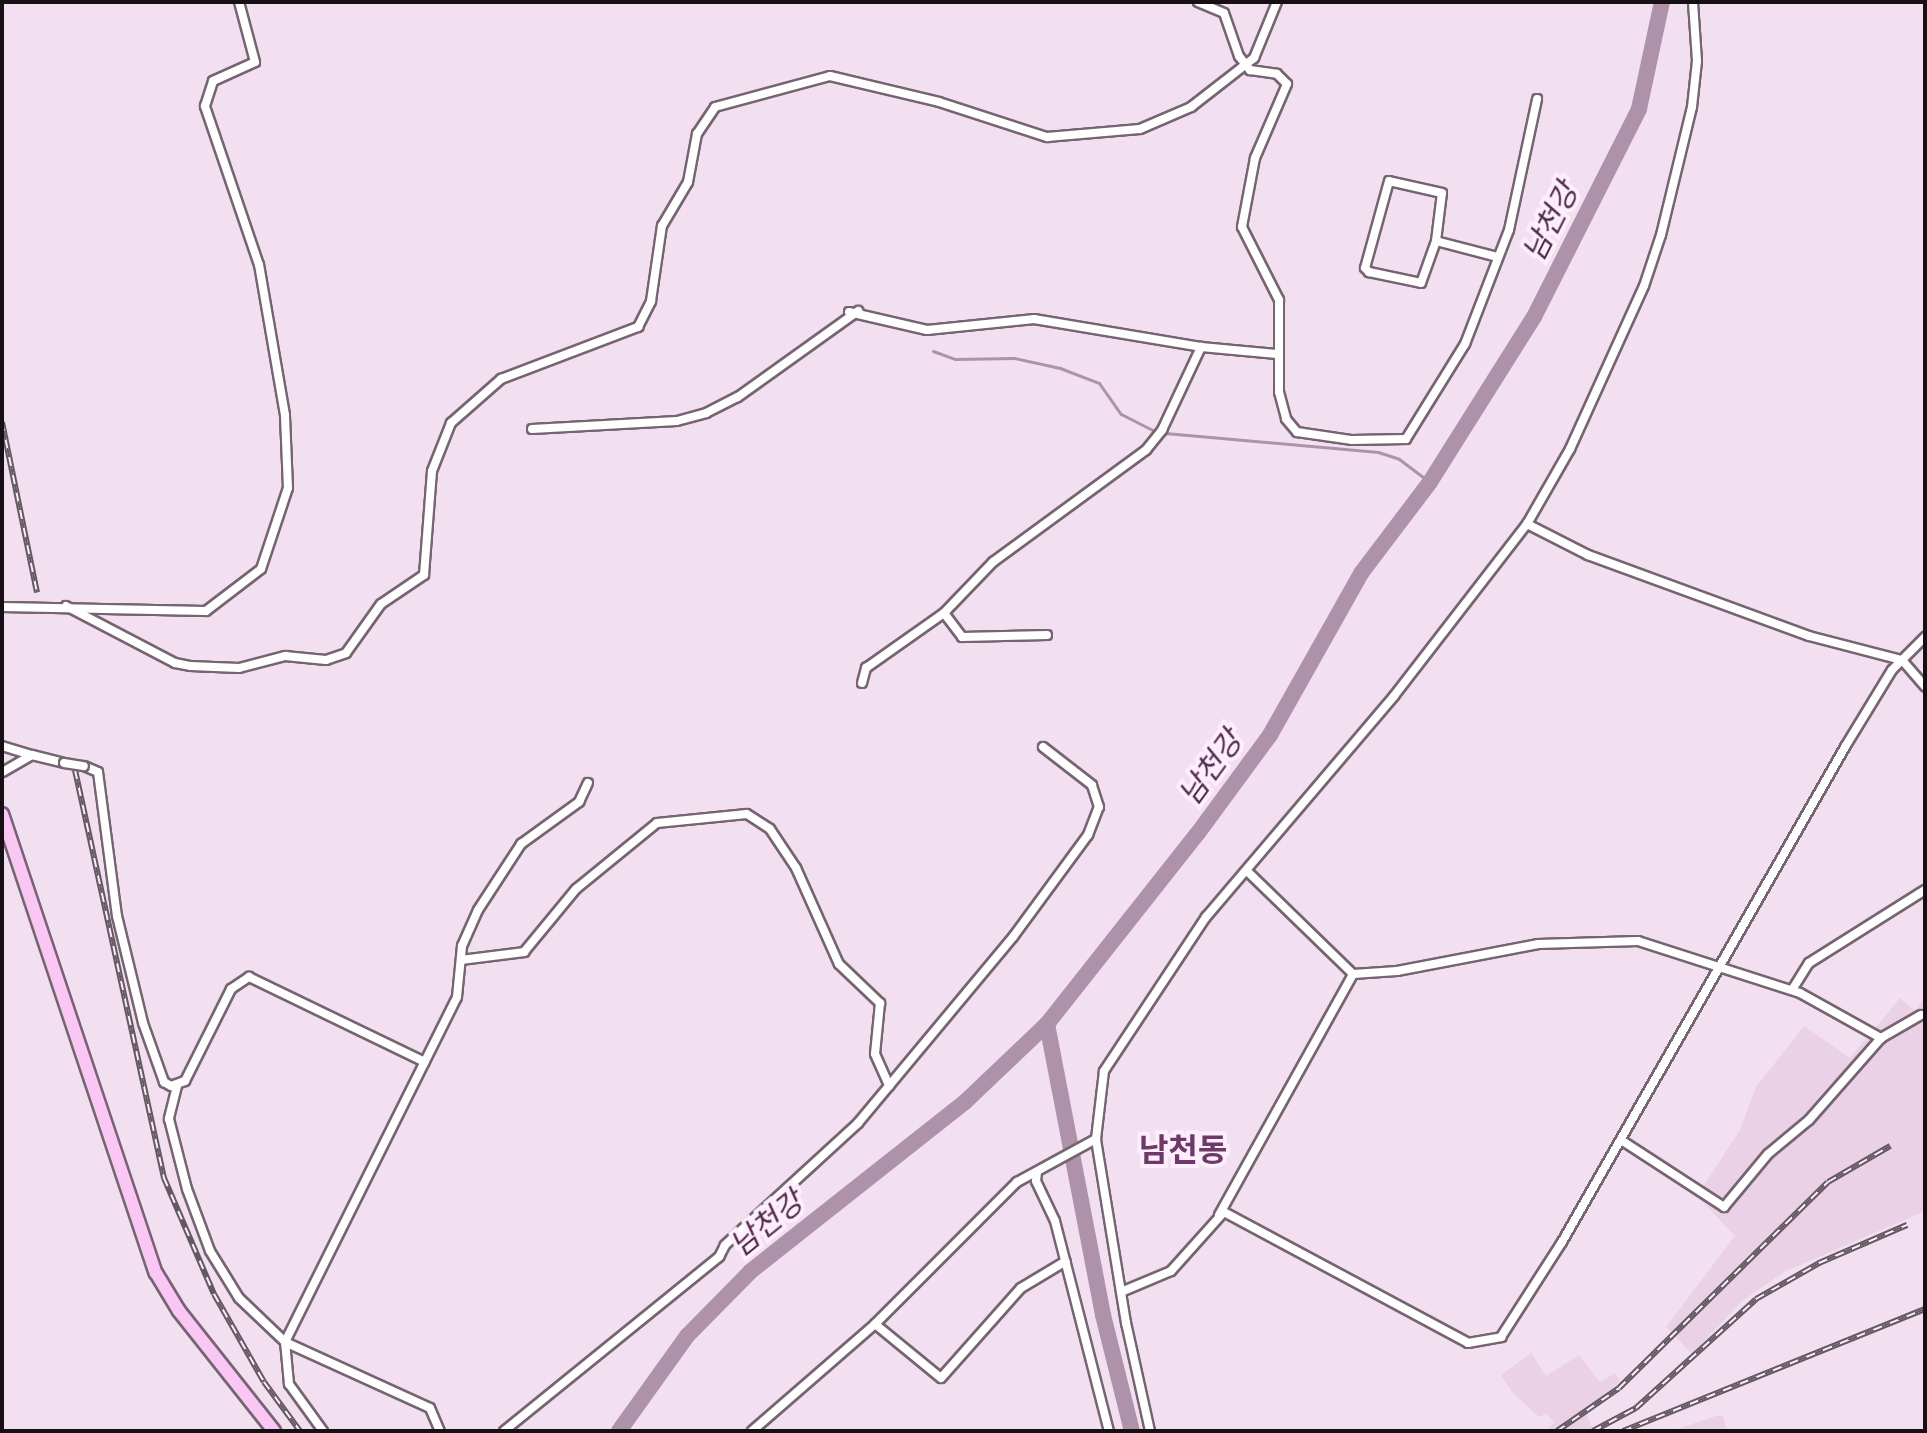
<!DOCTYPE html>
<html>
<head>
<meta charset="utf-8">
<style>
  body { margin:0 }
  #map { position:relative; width:1927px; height:1433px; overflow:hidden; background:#f2dfef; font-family:Helvetica,"Noto Sans KR",sans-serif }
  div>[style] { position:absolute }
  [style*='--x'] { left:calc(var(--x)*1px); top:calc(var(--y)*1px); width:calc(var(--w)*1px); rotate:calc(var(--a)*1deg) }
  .built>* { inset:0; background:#ead1e6 }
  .stream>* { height:3px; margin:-1.5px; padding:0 1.5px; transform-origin:1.5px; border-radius:1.5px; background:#ad92a9 }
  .river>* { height:16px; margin:-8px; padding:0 8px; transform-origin:8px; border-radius:8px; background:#ad92a9 }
  .roads { filter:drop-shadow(2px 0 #756472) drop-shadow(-2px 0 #756472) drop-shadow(0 2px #756472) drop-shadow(0 -2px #756472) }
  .street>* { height:8px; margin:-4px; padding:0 4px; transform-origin:4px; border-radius:4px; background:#fff }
  .primary>* { height:12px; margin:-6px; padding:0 6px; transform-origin:6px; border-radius:6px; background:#fac7f4 }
  .rail>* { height:6px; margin-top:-3px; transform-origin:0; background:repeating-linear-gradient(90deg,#fdeefb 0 9px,#635961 0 18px); box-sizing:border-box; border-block:2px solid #635961 }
  .bridges { filter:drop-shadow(2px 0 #756472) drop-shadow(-2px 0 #756472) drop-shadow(0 2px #756472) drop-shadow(0 -2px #756472) }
  .street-bridge>* { height:8px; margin:-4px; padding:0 4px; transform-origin:4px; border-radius:4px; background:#fff }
  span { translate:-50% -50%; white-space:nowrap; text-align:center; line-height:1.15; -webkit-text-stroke:8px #fdeefb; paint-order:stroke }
  .water-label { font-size:30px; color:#50294c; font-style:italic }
  .quarter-label { font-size:32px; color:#6e3969; font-weight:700 }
  .frame { position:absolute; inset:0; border:4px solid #161015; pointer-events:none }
</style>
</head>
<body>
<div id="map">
  <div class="built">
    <i style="clip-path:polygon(1925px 997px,1925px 1211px,1784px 1272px,1742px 1301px,1692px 1354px,1666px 1327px,1735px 1236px,1697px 1196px,1740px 1130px,1756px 1087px,1804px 1026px,1850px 1058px,1900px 998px,1915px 1011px)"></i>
    <i style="clip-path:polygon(1531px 1353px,1546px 1376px,1579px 1355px,1600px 1382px,1615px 1373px,1620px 1381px,1585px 1411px,1594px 1431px,1547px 1431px,1554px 1422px,1546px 1414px,1539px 1417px,1512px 1392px,1501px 1375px)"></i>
    <i style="clip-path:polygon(1716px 1416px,1723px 1416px,1727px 1431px,1671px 1431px)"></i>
  </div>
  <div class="stream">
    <i style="--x:933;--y:351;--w:23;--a:20"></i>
    <i style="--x:955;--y:359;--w:59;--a:-1"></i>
    <i style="--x:1014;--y:358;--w:47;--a:12.3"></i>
    <i style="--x:1060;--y:368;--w:42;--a:21"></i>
    <i style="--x:1099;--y:383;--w:38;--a:55"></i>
    <i style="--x:1121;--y:414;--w:38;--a:27"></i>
    <i style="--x:1165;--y:433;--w:214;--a:5.1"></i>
    <i style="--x:1378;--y:452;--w:22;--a:18"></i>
    <i style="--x:1399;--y:459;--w:39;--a:37"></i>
  </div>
  <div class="river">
    <i style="--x:1047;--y:1024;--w:296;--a:79.1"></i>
    <i style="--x:1103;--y:1315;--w:120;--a:76"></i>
    <i style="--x:619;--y:1431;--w:117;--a:-54.4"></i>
    <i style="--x:687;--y:1336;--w:91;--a:-45.4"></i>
    <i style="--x:751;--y:1271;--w:273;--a:-38.3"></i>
    <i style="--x:965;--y:1102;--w:113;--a:-43.6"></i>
    <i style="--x:1047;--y:1024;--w:243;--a:-51.7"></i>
    <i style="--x:1198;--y:833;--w:122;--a:-53.7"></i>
    <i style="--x:1270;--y:735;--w:187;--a:-60.6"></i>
    <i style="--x:1362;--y:572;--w:113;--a:-52.9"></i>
    <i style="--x:1430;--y:482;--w:195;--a:-57.8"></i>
    <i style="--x:1534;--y:317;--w:233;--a:-63.2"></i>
    <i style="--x:1639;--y:109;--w:109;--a:-77.9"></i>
  </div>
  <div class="roads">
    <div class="street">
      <i style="--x:1198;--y:2;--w:28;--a:23"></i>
      <i style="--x:1224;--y:13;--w:46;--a:70.8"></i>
      <i style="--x:1239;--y:56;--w:18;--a:52"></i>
      <i style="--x:1250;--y:70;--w:27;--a:8"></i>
      <i style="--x:1277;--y:74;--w:14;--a:45"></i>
      <i style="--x:1287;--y:84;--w:81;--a:113.4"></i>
      <i style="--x:1255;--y:158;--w:70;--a:100.7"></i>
      <i style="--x:1242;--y:227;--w:82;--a:63.1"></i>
      <i style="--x:1279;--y:300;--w:92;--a:90"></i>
      <i style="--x:1279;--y:392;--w:28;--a:75"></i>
      <i style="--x:1286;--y:419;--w:17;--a:50"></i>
      <i style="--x:1297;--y:432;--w:56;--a:8.3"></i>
      <i style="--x:1352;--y:440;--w:54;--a:-1.1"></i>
      <i style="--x:1406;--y:439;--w:112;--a:-58.2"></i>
      <i style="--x:1465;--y:344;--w:122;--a:-68.9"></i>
      <i style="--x:1509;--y:230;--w:134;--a:-77.9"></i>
      <i style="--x:1436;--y:241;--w:48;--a:-82.9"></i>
      <i style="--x:1442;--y:193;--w:54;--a:-167.2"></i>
      <i style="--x:1389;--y:181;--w:90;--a:105.4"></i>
      <i style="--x:1365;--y:268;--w:6;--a:45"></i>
      <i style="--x:1369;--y:272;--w:53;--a:11.9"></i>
      <i style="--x:1421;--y:283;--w:45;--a:-70.3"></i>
      <i style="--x:1436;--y:241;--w:64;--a:14.5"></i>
      <i style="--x:849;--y:312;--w:80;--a:13"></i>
      <i style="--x:927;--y:330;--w:108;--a:-5.9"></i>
      <i style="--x:1034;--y:319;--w:169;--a:9.5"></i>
      <i style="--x:1201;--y:347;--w:76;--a:5.3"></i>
      <i style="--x:532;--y:429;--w:145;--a:-3.2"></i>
      <i style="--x:677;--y:421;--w:30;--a:-15"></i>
      <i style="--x:706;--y:413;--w:36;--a:-27"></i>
      <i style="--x:738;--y:397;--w:148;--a:-35.6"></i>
      <i style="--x:1527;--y:524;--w:68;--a:26.9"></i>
      <i style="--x:1588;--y:555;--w:235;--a:20.1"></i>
      <i style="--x:1809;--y:636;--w:96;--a:14.5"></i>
      <i style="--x:1902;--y:660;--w:35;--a:49"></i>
      <i style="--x:66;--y:606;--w:123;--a:27.6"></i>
      <i style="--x:175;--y:663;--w:15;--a:11"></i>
      <i style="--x:190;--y:666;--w:49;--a:2.3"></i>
      <i style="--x:239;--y:668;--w:48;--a:-14.6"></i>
      <i style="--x:285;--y:656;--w:41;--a:5.6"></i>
      <i style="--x:326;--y:660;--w:21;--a:-19"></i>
      <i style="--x:346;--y:653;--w:60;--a:-54.5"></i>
      <i style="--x:381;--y:604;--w:52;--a:-34"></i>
      <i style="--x:424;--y:575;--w:104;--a:-85.6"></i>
      <i style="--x:432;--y:471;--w:52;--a:-68.4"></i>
      <i style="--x:451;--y:423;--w:67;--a:-41.3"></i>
      <i style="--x:501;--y:379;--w:147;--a:-20.8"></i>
      <i style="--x:638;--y:327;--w:29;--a:-63"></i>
      <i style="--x:651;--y:301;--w:76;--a:-81.7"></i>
      <i style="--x:662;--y:226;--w:51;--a:-59.4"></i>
      <i style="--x:688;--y:182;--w:49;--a:-79.4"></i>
      <i style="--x:697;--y:134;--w:32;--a:-56"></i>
      <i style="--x:715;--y:107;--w:119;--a:-15.1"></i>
      <i style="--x:830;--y:76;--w:112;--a:13.4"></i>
      <i style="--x:939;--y:102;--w:114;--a:18"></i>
      <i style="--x:1047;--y:137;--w:93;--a:-4.9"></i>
      <i style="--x:1140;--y:129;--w:56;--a:-23.3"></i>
      <i style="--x:1191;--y:107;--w:80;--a:-37.9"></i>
      <i style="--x:1254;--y:58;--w:61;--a:-67.7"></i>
      <i style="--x:2;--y:607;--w:204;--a:1.1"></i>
      <i style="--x:206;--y:611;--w:69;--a:-37.4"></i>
      <i style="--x:261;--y:569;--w:85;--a:-71.6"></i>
      <i style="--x:288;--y:488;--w:73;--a:-92.4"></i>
      <i style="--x:285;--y:415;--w:152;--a:-99.8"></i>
      <i style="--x:259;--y:265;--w:168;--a:-108.8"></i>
      <i style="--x:205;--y:106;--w:26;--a:-72"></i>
      <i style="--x:213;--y:81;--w:46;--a:-24.3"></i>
      <i style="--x:255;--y:62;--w:62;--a:-104.9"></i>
      <i style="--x:944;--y:613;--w:30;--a:53"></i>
      <i style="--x:962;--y:637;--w:85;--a:-1.3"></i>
      <i style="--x:862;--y:683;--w:16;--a:-75"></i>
      <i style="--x:866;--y:668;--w:95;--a:-35.2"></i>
      <i style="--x:944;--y:613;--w:71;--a:-46.1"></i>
      <i style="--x:993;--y:562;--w:190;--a:-36.2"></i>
      <i style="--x:1146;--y:450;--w:26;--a:-51"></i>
      <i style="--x:1162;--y:430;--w:92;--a:-64.8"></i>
      <i style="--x:2;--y:746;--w:31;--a:17"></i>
      <i style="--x:32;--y:755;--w:34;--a:150"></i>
      <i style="--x:32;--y:755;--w:33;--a:14"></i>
      <i style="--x:84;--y:766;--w:15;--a:23"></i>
      <i style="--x:98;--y:772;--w:145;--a:82.5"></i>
      <i style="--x:117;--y:916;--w:110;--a:76.3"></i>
      <i style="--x:143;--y:1023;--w:63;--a:70.4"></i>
      <i style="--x:164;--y:1082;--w:8;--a:30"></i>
      <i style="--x:171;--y:1086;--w:15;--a:-20"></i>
      <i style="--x:185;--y:1081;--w:103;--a:-63.4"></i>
      <i style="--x:231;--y:989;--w:22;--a:-34"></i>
      <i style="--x:249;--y:977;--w:195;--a:25.8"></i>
      <i style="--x:461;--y:960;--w:64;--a:-7.2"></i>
      <i style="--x:524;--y:952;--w:82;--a:-50.5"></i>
      <i style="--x:576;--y:889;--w:104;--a:-39.2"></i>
      <i style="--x:657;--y:823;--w:90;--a:-5.7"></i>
      <i style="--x:747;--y:814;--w:27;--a:33"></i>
      <i style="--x:770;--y:829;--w:47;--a:56.3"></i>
      <i style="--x:796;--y:868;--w:105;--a:65.9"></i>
      <i style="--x:839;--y:964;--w:57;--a:43.6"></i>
      <i style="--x:880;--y:1003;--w:51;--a:95.6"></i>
      <i style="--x:875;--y:1054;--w:35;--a:66"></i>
      <i style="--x:1353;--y:974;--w:44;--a:-3.9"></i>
      <i style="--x:1397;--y:971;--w:144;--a:-10.8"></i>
      <i style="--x:1538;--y:944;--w:100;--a:-1.7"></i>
      <i style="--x:1638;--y:941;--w:170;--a:17.8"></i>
      <i style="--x:1800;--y:993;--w:93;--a:29.1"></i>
      <i style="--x:1792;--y:990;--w:32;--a:-58"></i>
      <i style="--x:1809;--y:963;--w:137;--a:-32.2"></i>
      <i style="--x:177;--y:1086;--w:34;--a:104"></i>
      <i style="--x:169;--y:1119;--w:72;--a:75.6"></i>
      <i style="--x:187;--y:1189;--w:66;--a:69.6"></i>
      <i style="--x:210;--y:1251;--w:55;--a:58.3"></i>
      <i style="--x:239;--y:1298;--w:64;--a:43.7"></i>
      <i style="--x:285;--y:1342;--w:159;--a:24.5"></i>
      <i style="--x:430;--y:1408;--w:25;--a:67"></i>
      <i style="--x:1621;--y:1140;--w:123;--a:33"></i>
      <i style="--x:1724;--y:1207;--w:69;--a:-50.3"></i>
      <i style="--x:1768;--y:1154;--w:53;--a:-39.7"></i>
      <i style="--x:1809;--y:1120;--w:109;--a:-48.7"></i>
      <i style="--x:1881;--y:1038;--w:46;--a:-29.9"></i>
      <i style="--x:1037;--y:1172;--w:9;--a:96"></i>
      <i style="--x:1036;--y:1181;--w:44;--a:64.6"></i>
      <i style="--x:1055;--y:1221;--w:217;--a:75.6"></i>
      <i style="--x:1219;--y:1215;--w:276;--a:-60.9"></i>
      <i style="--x:1353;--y:974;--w:148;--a:-135.8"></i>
      <i style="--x:1121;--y:1292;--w:54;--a:-22.8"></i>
      <i style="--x:1171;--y:1271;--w:79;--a:-48.1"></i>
      <i style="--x:1224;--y:1212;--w:277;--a:28.2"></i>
      <i style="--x:1468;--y:1343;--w:34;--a:-10"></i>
      <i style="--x:1501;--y:1337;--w:113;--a:-57.3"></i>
      <i style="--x:1562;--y:1242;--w:570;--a:-60.24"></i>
      <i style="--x:1845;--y:747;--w:90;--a:-58.6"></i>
      <i style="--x:1892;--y:670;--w:47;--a:-45"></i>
      <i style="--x:875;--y:1324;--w:85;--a:39.3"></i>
      <i style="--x:941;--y:1378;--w:120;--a:-48.4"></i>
      <i style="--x:1021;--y:1288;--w:52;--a:-31"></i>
      <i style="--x:323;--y:1431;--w:58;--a:-125.9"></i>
      <i style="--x:289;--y:1384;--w:42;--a:-95.4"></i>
      <i style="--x:285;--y:1342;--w:385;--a:-63.5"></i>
      <i style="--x:457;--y:997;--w:51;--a:-84.4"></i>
      <i style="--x:462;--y:946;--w:39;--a:-66"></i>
      <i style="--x:478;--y:910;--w:79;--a:-56.9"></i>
      <i style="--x:521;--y:844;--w:72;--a:-35.9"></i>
      <i style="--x:579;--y:802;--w:21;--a:-65"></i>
      <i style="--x:504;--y:1431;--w:277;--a:-39"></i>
      <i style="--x:719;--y:1257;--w:13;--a:-63"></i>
      <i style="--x:725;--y:1245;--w:180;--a:-42.5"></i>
      <i style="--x:858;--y:1123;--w:242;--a:-50.2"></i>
      <i style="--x:1013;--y:937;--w:127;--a:-53.7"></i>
      <i style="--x:1088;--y:835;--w:30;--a:-69"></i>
      <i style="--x:1099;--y:807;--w:23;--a:-108"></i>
      <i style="--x:1092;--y:785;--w:62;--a:-142.2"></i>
      <i style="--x:752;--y:1431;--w:163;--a:-41"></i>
      <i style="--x:875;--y:1324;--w:201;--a:-45"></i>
      <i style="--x:1017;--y:1182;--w:90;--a:-28.6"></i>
      <i style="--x:1150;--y:1431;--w:111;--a:-102.5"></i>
      <i style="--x:1126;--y:1323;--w:186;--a:-99.3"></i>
      <i style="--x:1096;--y:1139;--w:68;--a:-83.3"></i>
      <i style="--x:1104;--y:1071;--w:185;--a:-56.5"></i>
      <i style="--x:1206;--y:917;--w:290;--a:-49.6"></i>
      <i style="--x:1394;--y:696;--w:217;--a:-52.3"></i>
      <i style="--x:1527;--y:524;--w:86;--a:-60.2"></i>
      <i style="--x:1570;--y:449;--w:179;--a:-65.6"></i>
      <i style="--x:1644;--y:286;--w:54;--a:-71.6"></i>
      <i style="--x:1661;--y:235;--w:132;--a:-76.4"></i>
      <i style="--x:1692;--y:107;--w:46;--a:-83.8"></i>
      <i style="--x:1697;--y:61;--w:59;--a:-93.9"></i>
    </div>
    <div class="primary">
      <i style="--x:2;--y:814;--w:484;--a:71.5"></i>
      <i style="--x:156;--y:1273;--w:44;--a:58.8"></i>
      <i style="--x:179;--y:1311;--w:153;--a:51.6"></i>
    </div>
  </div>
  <div class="rail">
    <i style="--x:2;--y:422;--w:174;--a:78.4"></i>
    <i style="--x:75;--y:770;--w:418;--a:77.7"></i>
    <i style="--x:164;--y:1178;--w:126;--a:66.7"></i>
    <i style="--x:214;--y:1294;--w:101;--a:60.4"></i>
    <i style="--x:264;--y:1382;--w:61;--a:53.7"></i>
    <i style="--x:1557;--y:1431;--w:75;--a:-34.7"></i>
    <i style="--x:1619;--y:1388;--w:293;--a:-44.6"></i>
    <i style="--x:1828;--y:1182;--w:72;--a:-30.1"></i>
    <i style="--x:1593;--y:1431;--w:49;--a:-28.1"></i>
    <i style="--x:1636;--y:1408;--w:162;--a:-42.2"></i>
    <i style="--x:1756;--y:1299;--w:73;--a:-29.7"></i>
    <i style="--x:1819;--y:1263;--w:96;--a:-23.4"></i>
    <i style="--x:1623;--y:1431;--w:326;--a:-22"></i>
  </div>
  <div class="bridges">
    <div class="street-bridge">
      <i style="--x:64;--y:763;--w:20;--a:9"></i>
    </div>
  </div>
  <div class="water-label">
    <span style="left:1551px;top:222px;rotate:-63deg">남천강</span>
    <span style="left:1211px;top:768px;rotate:-54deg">남천강</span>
    <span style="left:767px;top:1224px;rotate:-39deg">남천강</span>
  </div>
  <div class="quarter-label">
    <span style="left:1183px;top:1150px">남천동</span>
  </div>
  <div class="frame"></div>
</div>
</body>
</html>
